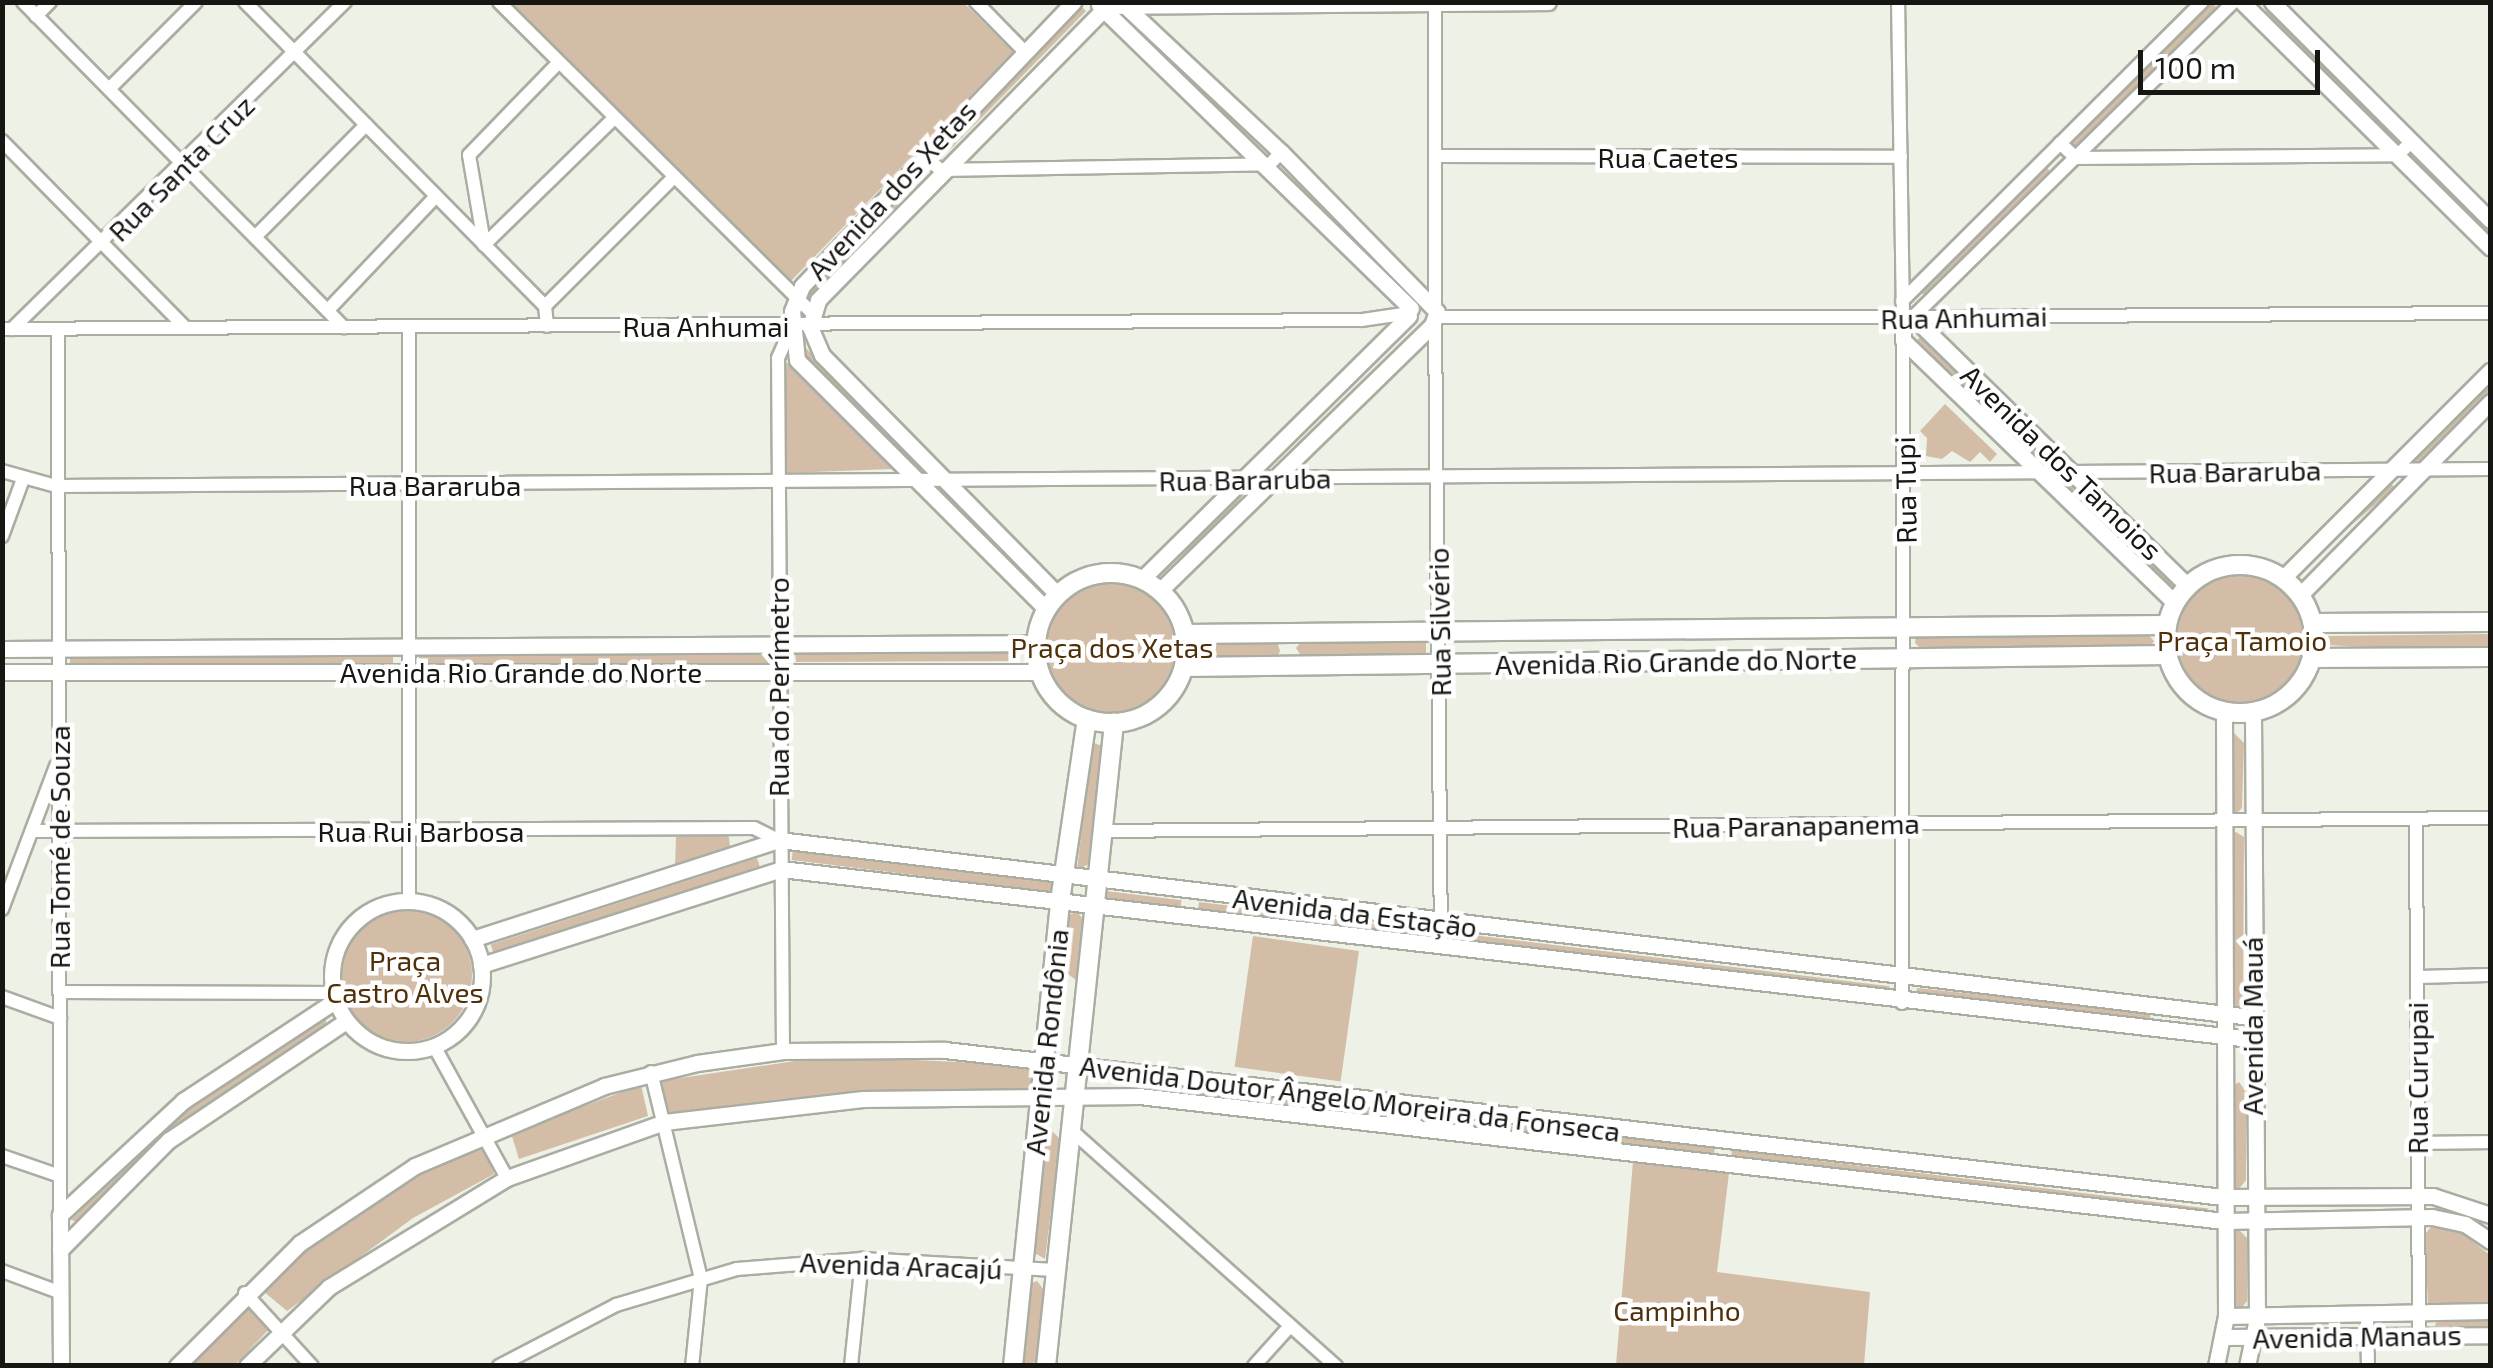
<!DOCTYPE html>
<html>
<head>
<meta charset="utf-8">
<style>
  body { margin:0 }
  #map { position:relative; width:2493px; height:1368px; overflow:hidden; background:#edf1e6; font-family:"Exo 2",sans-serif }
  div>[style] { position:absolute }
  [style*='--x'] { left:calc(var(--x)*1px); top:calc(var(--y)*1px); width:calc(var(--w)*1px); rotate:calc(var(--a)*1deg) }
  .green>* { inset:0; background:#d3bda7; transform-origin:0 0 }
  .round { border-radius:50% }
  .roads { filter:drop-shadow(2px 0 #a9ada2) drop-shadow(-2px 0 #a9ada2) drop-shadow(0 2px #a9ada2) drop-shadow(0 -2px #a9ada2) }
  .minor>* { height:12px; margin:-6px; padding:0 6px; transform-origin:6px; border-radius:6px; background:#fff }
  .tertiary>* { height:15px; margin:-7.5px; padding:0 7.5px; transform-origin:7.5px; border-radius:7.5px; background:#fff }
  .tertiary>.ring { margin:-7.5px; padding:0; box-sizing:content-box; background:none; border:15px solid #fff; border-radius:50% }
  .secondary>* { height:18px; margin:-9px; padding:0 9px; transform-origin:9px; border-radius:9px; background:#fff }
  .secondary>.ring { margin:-9px; padding:0; box-sizing:content-box; background:none; border:18px solid #fff; border-radius:50% }
  span { translate:-50% -50%; white-space:nowrap; text-align:center; line-height:1.15; -webkit-text-stroke:9px #fff; paint-order:stroke }
  .street-label { font-size:28px; color:#161713 }
  .park-label { font-size:28px; color:#4f3008 }
  .frame { position:absolute; inset:0; border:5px solid #161713; pointer-events:none }
  .scale { position:absolute; left:2138px; top:50px; width:182px; height:45px; box-sizing:border-box; border:5px solid #161713; border-top:0; padding-left:12px; font-size:30px; line-height:35px; white-space:nowrap; color:#161713; -webkit-text-stroke:8px #fff; paint-order:stroke }
</style>
</head>
<body>
<div id="map">
  <div class="green">
    <i style="clip-path:polygon(511px 3px,964px 3px,1013px 52px,789px 283px)"></i>
    <i style="left:2212px;top:3px;width:7px;height:202px;rotate:45deg"></i>
    <i style="clip-path:polygon(1079px 4px,1086px 11px,941px 159px,935px 153px)"></i>
    <i style="left:2269px;top:8px;width:172px;height:8px;rotate:44deg"></i>
    <i style="left:2044px;top:165px;width:8px;height:177px;rotate:45deg"></i>
    <i style="clip-path:polygon(2425px 165px,2490px 231px,2490px 244px,2418px 172px)"></i>
    <i style="left:912px;top:175px;width:9px;height:162px;rotate:41deg"></i>
    <i style="left:1922px;top:335px;width:178px;height:8px;rotate:44deg"></i>
    <i style="left:804px;top:346px;width:172px;height:8px;rotate:46deg"></i>
    <i style="clip-path:polygon(784px 360px,892px 469px,785px 473px)"></i>
    <i style="clip-path:polygon(2490px 379px,2490px 393px,2420px 464px,2413px 462px)"></i>
    <i style="clip-path:polygon(1945px 404px,1997px 454px,1990px 462px,1980px 452px,1970px 462px,1952px 451px,1942px 459px,1926px 456px,1927px 438px,1920px 431px)"></i>
    <i style="left:2072px;top:482px;width:143px;height:8px;rotate:45deg"></i>
    <i style="left:2390px;top:482px;width:8px;height:135px;rotate:50deg"></i>
    <i style="left:1240px;top:486px;width:8px;height:123px;rotate:40deg"></i>
    <i style="left:950px;top:495px;width:133px;height:8px;rotate:45deg"></i>
    <i class="round" style="left:2177px;top:575px;width:128px;height:128px"></i>
    <i class="round" style="left:1046px;top:581px;width:132px;height:132px"></i>
    <i style="clip-path:polygon(2145px 631px,2154px 641px,2148px 651px,1923px 651px,1915px 643px,1916px 636px)"></i>
    <i style="clip-path:polygon(2490px 634px,2490px 652px,2323px 645px,2328px 636px)"></i>
    <i style="clip-path:polygon(1426px 641px,1426px 656px,1301px 656px,1296px 648px,1301px 642px)"></i>
    <i style="clip-path:polygon(1196px 642px,1277px 642px,1280px 651px,1277px 657px,1197px 657px)"></i>
    <i style="clip-path:polygon(795px 648px,1017px 649px,1017px 661px,796px 662px)"></i>
    <i style="left:70px;top:650px;width:323px;height:14px"></i>
    <i style="left:769px;top:650px;width:13px;height:350px;rotate:90deg"></i>
    <i style="clip-path:polygon(2234px 733px,2244px 743px,2242px 808px,2234px 816px)"></i>
    <i style="clip-path:polygon(1092px 742px,1104px 747px,1089px 864px,1077px 870px)"></i>
    <i style="clip-path:polygon(2236px 832px,2244px 837px,2243px 1004px,2232px 1011px,2230px 834px)"></i>
    <i style="clip-path:polygon(721px 833px,729px 837px,730px 848px,675px 867px,676px 837px)"></i>
    <i style="left:793px;top:849px;width:263px;height:11px;rotate:7deg"></i>
    <i style="left:757px;top:858px;width:9px;height:280px;rotate:72deg"></i>
    <i style="left:1106px;top:891px;width:76px;height:11px;rotate:7deg"></i>
    <i style="left:1199px;top:902px;width:230px;height:9px;rotate:7deg"></i>
    <i class="round" style="left:338px;top:908px;width:134px;height:134px"></i>
    <i style="clip-path:polygon(1077px 912px,1084px 920px,1076px 980px,1058px 967px,1065px 916px)"></i>
    <i style="left:1448px;top:932px;width:445px;height:10px;rotate:7deg"></i>
    <i style="left:1253px;top:936px;width:107px;height:132px;rotate:8deg"></i>
    <i style="left:1917px;top:988px;width:235px;height:9px;rotate:6deg"></i>
    <i style="clip-path:polygon(326px 1017px,326px 1024px,183px 1124px,78px 1222px,71px 1220px,177px 1116px)"></i>
    <i style="clip-path:polygon(828px 1056px,1024px 1065px,1035px 1069px,1035px 1092px,780px 1099px,670px 1117px,661px 1081px)"></i>
    <i style="clip-path:polygon(2239px 1082px,2246px 1092px,2246px 1180px,2239px 1189px,2232px 1186px,2231px 1087px)"></i>
    <i style="left:1161px;top:1083px;width:129px;height:7px;rotate:7deg"></i>
    <i style="clip-path:polygon(641px 1085px,648px 1116px,519px 1159px,511px 1133px)"></i>
    <i style="left:1304px;top:1100px;width:110px;height:7px;rotate:7deg"></i>
    <i style="left:1504px;top:1125px;width:212px;height:7px;rotate:6deg"></i>
    <i style="clip-path:polygon(1052px 1131px,1060px 1139px,1045px 1259px,1033px 1252px,1043px 1138px)"></i>
    <i style="clip-path:polygon(482px 1143px,494px 1174px,413px 1218px,287px 1311px,263px 1291px,264px 1284px,343px 1219px,436px 1162px)"></i>
    <i style="left:1732px;top:1150px;width:480px;height:7px;rotate:7deg"></i>
    <i style="clip-path:polygon(1633px 1161px,1729px 1173px,1717px 1272px,1870px 1292px,1864px 1365px,1616px 1365px)"></i>
    <i style="clip-path:polygon(2431px 1227px,2459px 1231px,2490px 1255px,2490px 1306px,2428px 1306px,2425px 1234px)"></i>
    <i style="clip-path:polygon(2238px 1229px,2247px 1238px,2247px 1301px,2241px 1309px,2232px 1305px,2230px 1234px)"></i>
    <i style="clip-path:polygon(1037px 1281px,1044px 1290px,1037px 1362px,1023px 1365px,1027px 1285px)"></i>
    <i style="clip-path:polygon(249px 1301px,270px 1328px,235px 1365px,184px 1366px)"></i>
    <i style="clip-path:polygon(2490px 1318px,2490px 1329px,2434px 1327px,2438px 1319px)"></i>
  </div>
  <div class="roads">
    <div class="minor">
      <i style="--x:23;--y:2;--w:457;--a:45.4"></i>
      <i style="--x:245;--y:2;--w:427;--a:45.4"></i>
      <i style="--x:545;--y:306;--w:20;--a:84"></i>
      <i style="--x:499;--y:2;--w:441;--a:44.8"></i>
      <i style="--x:976;--y:2;--w:69;--a:45.6"></i>
      <i style="--x:36;--y:16;--w:20;--a:-45"></i>
      <i style="--x:109;--y:89;--w:123;--a:-45"></i>
      <i style="--x:2;--y:141;--w:262;--a:45.5"></i>
      <i style="--x:2060;--y:143;--w:22;--a:43"></i>
      <i style="--x:2076;--y:158;--w:322;--a:-0.5"></i>
      <i style="--x:2398;--y:155;--w:18;--a:-45"></i>
      <i style="--x:923;--y:155;--w:23;--a:40"></i>
      <i style="--x:941;--y:170;--w:329;--a:-1"></i>
      <i style="--x:1270;--y:164;--w:16;--a:-47"></i>
      <i style="--x:1436;--y:156;--w:465;--a:0.1"></i>
      <i style="--x:255;--y:237;--w:158;--a:-45.3"></i>
      <i style="--x:484;--y:243;--w:89;--a:-99.7"></i>
      <i style="--x:469;--y:155;--w:129;--a:-45.9"></i>
      <i style="--x:484;--y:245;--w:182;--a:-44.3"></i>
      <i style="--x:1902;--y:301;--w:424;--a:-44.9"></i>
      <i style="--x:545;--y:306;--w:181;--a:-45"></i>
      <i style="--x:1435;--y:308;--w:306;--a:-90"></i>
      <i style="--x:328;--y:310;--w:157;--a:-46.5"></i>
      <i style="--x:1437;--y:317;--w:466;--a:0"></i>
      <i style="--x:1903;--y:317;--w:315;--a:-90.9"></i>
      <i style="--x:1913;--y:317;--w:577;--a:-0.4"></i>
      <i style="--x:1913;--y:317;--w:449;--a:-44.5"></i>
      <i style="--x:1435;--y:321;--w:625;--a:89.45"></i>
      <i style="--x:409;--y:327;--w:574;--a:90"></i>
      <i style="--x:2;--y:329;--w:1360;--a:-0.38"></i>
      <i style="--x:1362;--y:320;--w:49;--a:-8.3"></i>
      <i style="--x:12;--y:329;--w:467;--a:-44.5"></i>
      <i style="--x:58;--y:329;--w:886;--a:89.87"></i>
      <i style="--x:2;--y:471;--w:56;--a:15.5"></i>
      <i style="--x:56;--y:486;--w:2434;--a:-0.4"></i>
      <i style="--x:2;--y:536;--w:61;--a:-69.8"></i>
      <i style="--x:2416;--y:819;--w:518;--a:89.67"></i>
      <i style="--x:32;--y:831;--w:722;--a:-0.24"></i>
      <i style="--x:754;--y:828;--w:28;--a:26"></i>
      <i style="--x:1102;--y:831;--w:1388;--a:-0.54"></i>
      <i style="--x:2;--y:909;--w:153;--a:-69.3"></i>
      <i style="--x:2417;--y:977;--w:73;--a:-1.6"></i>
      <i style="--x:60;--y:992;--w:274;--a:0.2"></i>
      <i style="--x:2;--y:997;--w:62;--a:19.9"></i>
      <i style="--x:1902;--y:1003;--w:663;--a:-89.91"></i>
      <i style="--x:434;--y:1046;--w:151;--a:61.1"></i>
      <i style="--x:783;--y:1051;--w:693;--a:-90.41"></i>
      <i style="--x:778;--y:358;--w:35;--a:-66"></i>
      <i style="--x:651;--y:1072;--w:212;--a:76.4"></i>
      <i style="--x:701;--y:1278;--w:88;--a:95.8"></i>
      <i style="--x:1071;--y:1130;--w:355;--a:41.7"></i>
      <i style="--x:2418;--y:1143;--w:72;--a:-0.8"></i>
      <i style="--x:2;--y:1156;--w:61;--a:19"></i>
      <i style="--x:2;--y:1271;--w:63;--a:20.4"></i>
      <i style="--x:245;--y:1293;--w:99;--a:47.5"></i>
      <i style="--x:2367;--y:1316;--w:50;--a:88.9"></i>
      <i style="--x:499;--y:1366;--w:132;--a:-27.5"></i>
      <i style="--x:616;--y:1305;--w:126;--a:-16.6"></i>
      <i style="--x:737;--y:1269;--w:125;--a:-4.6"></i>
      <i style="--x:862;--y:1259;--w:193;--a:3.3"></i>
      <i style="--x:851;--y:1366;--w:108;--a:-84.1"></i>
      <i style="--x:1254;--y:1366;--w:54;--a:-48"></i>
    </div>
    <div class="tertiary">
      <i style="--x:1121;--y:2;--w:219;--a:43.2"></i>
      <i style="--x:1281;--y:152;--w:223;--a:45.7"></i>
      <i style="--x:1437;--y:312;--w:14;--a:111"></i>
      <i style="--x:1432;--y:325;--w:380;--a:135.7"></i>
      <i style="--x:2242;--y:2;--w:349;--a:44.7"></i>
      <i style="--x:2272;--y:2;--w:308;--a:45"></i>
      <i style="--x:1099;--y:5;--w:435;--a:44.2"></i>
      <i style="--x:2283;--y:578;--w:293;--a:-45"></i>
      <i style="--x:1142;--y:579;--w:375;--a:-44.6"></i>
      <i style="--x:1058;--y:595;--w:337;--a:-134.5"></i>
      <i style="--x:822;--y:355;--w:30;--a:-113"></i>
      <i style="--x:810;--y:327;--w:28;--a:-73"></i>
      <i style="--x:818;--y:300;--w:412;--a:-45.5"></i>
      <i style="--x:1107;--y:6;--w:441;--a:-0.5"></i>
      <i style="--x:2300;--y:595;--w:271;--a:-45.4"></i>
      <i style="--x:2175;--y:603;--w:378;--a:-136"></i>
      <i style="--x:1903;--y:340;--w:23;--a:-90"></i>
      <i style="--x:1903;--y:317;--w:10;--a:0"></i>
      <i style="--x:1913;--y:317;--w:385;--a:44.4"></i>
      <i style="--x:1046;--y:609;--w:352;--a:-135"></i>
      <i style="--x:797;--y:360;--w:49;--a:-95.8"></i>
      <i style="--x:792;--y:311;--w:27;--a:-68"></i>
      <i style="--x:802;--y:286;--w:393;--a:-46.3"></i>
      <i style="--x:2;--y:649;--w:1034;--a:-0.33"></i>
      <i style="--x:2;--y:672;--w:1038;--a:0"></i>
      <i class="ring" style="left:332px;top:901px;width:135px;height:135px"></i>
      <i style="--x:472;--y:939;--w:323;--a:-17.9"></i>
      <i style="--x:779;--y:840;--w:1483;--a:6.86"></i>
      <i style="--x:481;--y:965;--w:315;--a:-17.7"></i>
      <i style="--x:781;--y:869;--w:1480;--a:6.6"></i>
      <i style="--x:60;--y:1250;--w:155;--a:-45.3"></i>
      <i style="--x:169;--y:1140;--w:213;--a:-33.9"></i>
      <i style="--x:2226;--y:1316;--w:264;--a:-1.1"></i>
      <i style="--x:2224;--y:1337;--w:266;--a:-0.4"></i>
      <i style="--x:61;--y:1366;--w:151;--a:-90.4"></i>
      <i style="--x:60;--y:1215;--w:168;--a:-42.8"></i>
      <i style="--x:183;--y:1101;--w:183;--a:-33.4"></i>
      <i style="--x:177;--y:1366;--w:174;--a:-45"></i>
      <i style="--x:300;--y:1243;--w:138;--a:-33.8"></i>
      <i style="--x:415;--y:1166;--w:205;--a:-22.9"></i>
      <i style="--x:604;--y:1086;--w:96;--a:-13.9"></i>
      <i style="--x:697;--y:1063;--w:87;--a:-7.9"></i>
      <i style="--x:783;--y:1051;--w:162;--a:-0.4"></i>
      <i style="--x:945;--y:1050;--w:1287;--a:6.56"></i>
      <i style="--x:2224;--y:1197;--w:209;--a:-0.3"></i>
      <i style="--x:2433;--y:1196;--w:60;--a:18.4"></i>
      <i style="--x:247;--y:1366;--w:114;--a:-43.9"></i>
      <i style="--x:329;--y:1287;--w:209;--a:-31.5"></i>
      <i style="--x:507;--y:1178;--w:167;--a:-19.6"></i>
      <i style="--x:664;--y:1122;--w:200;--a:-6.6"></i>
      <i style="--x:863;--y:1099;--w:276;--a:-0.6"></i>
      <i style="--x:1139;--y:1096;--w:1092;--a:6.57"></i>
      <i style="--x:2224;--y:1221;--w:208;--a:-1.1"></i>
      <i style="--x:2432;--y:1217;--w:34;--a:12"></i>
      <i style="--x:2465;--y:1224;--w:30;--a:34"></i>
      <i style="--x:2216;--y:1366;--w:51;--a:-78.7"></i>
      <i style="--x:2226;--y:1316;--w:604;--a:-90.19"></i>
      <i style="--x:2247;--y:1366;--w:49;--a:-78.2"></i>
      <i style="--x:2257;--y:1318;--w:605;--a:-90.38"></i>
    </div>
    <div class="secondary">
      <i class="ring" style="left:2166px;top:565px;width:130px;height:130px"></i>
      <i class="ring" style="left:1036px;top:573px;width:132px;height:132px"></i>
      <i style="--x:2313;--y:623;--w:177;--a:-0.3"></i>
      <i style="--x:1185;--y:634;--w:982;--a:-0.53"></i>
      <i style="--x:2312;--y:658;--w:178;--a:-0.3"></i>
      <i style="--x:1184;--y:667;--w:984;--a:-0.7"></i>
      <i style="--x:1013;--y:1366;--w:467;--a:-84.2"></i>
      <i style="--x:1060;--y:901;--w:184;--a:-81.6"></i>
      <i style="--x:1046;--y:1366;--w:647;--a:-83.96"></i>
    </div>
  </div>
  <div class="street-label">
    <span style="left:1668px;top:157px">Rua Caetes</span>
    <span style="left:181px;top:168px;rotate:-45deg">Rua Santa Cruz</span>
    <span style="left:891px;top:190px;rotate:-47deg">Avenida dos Xetas</span>
    <span style="left:1964px;top:317px;rotate:-1deg">Rua Anhumai</span>
    <span style="left:706px;top:326px">Rua Anhumai</span>
    <span style="left:2062px;top:462px;rotate:44deg">Avenida dos Tamoios</span>
    <span style="left:2235px;top:471px;rotate:-1deg">Rua Bararuba</span>
    <span style="left:1245px;top:479px;rotate:-1deg">Rua Bararuba</span>
    <span style="left:435px;top:485px">Rua Bararuba</span>
    <span style="left:1905px;top:490px;rotate:-91deg">Rua Tupi</span>
    <span style="left:1439px;top:622px;rotate:-91deg">Rua Silvério</span>
    <span style="left:1676px;top:661px;rotate:-1deg">Avenida Rio Grande do Norte</span>
    <span style="left:521px;top:672px">Avenida Rio Grande do Norte</span>
    <span style="left:778px;top:687px;rotate:-90deg">Rua do Perímetro</span>
    <span style="left:1796px;top:825px;rotate:-1deg">Rua Paranapanema</span>
    <span style="left:421px;top:831px">Rua Rui Barbosa</span>
    <span style="left:59px;top:847px;rotate:-90deg">Rua Tomé de Souza</span>
    <span style="left:1355px;top:912px;rotate:7deg">Avenida da Estação</span>
    <span style="left:2252px;top:1026px;rotate:-90deg">Avenida Mauá</span>
    <span style="left:1046px;top:1042px;rotate:-84deg">Avenida Rondônia</span>
    <span style="left:2417px;top:1078px;rotate:-90deg">Rua Curupai</span>
    <span style="left:1350px;top:1098px;rotate:7deg">Avenida Doutor Ângelo Moreira da Fonseca</span>
    <span style="left:901px;top:1265px;rotate:2deg">Avenida Aracajú</span>
    <span style="left:2357px;top:1336px;rotate:-1deg">Avenida Manaus</span>
  </div>
  <div class="park-label">
    <span style="left:2242px;top:640px">Praça Tamoio</span>
    <span style="left:1112px;top:647px">Praça dos Xetas</span>
    <span style="left:405px;top:976px">Praça<br>Castro Alves</span>
    <span style="left:1677px;top:1310px">Campinho</span>
  </div>
  <div class="frame"></div>
  <div class="scale">100 m</div>
</div>
</body>
</html>
